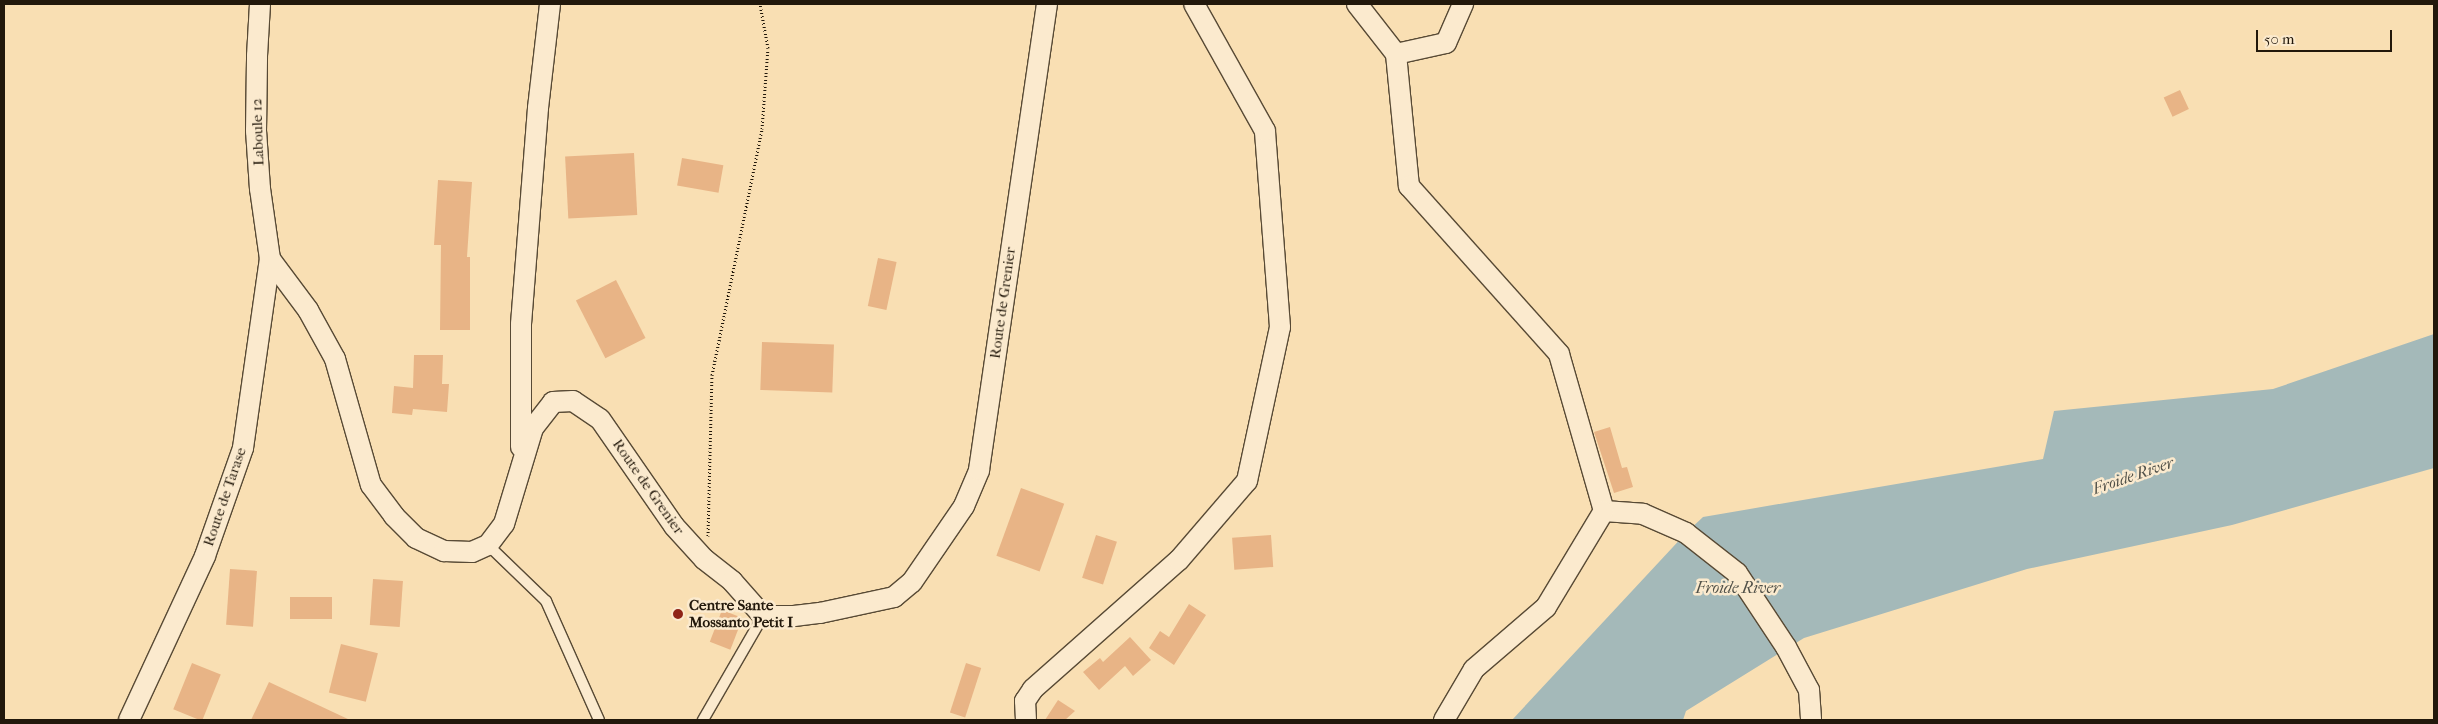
<!DOCTYPE html>
<html>
<head>
<meta charset="utf-8">
<style>
  body { margin:0 }
  #map { position:relative; width:2438px; height:724px; overflow:hidden; background:#f9dfb3; font-family:"IM FELL French Canon",serif }
  div>[style] { position:absolute }
  [style*='--x'] { left:calc(var(--x)*1px); top:calc(var(--y)*1px); width:calc(var(--w)*1px); rotate:calc(var(--a)*1deg) }
  .water>* { inset:0; background:#a4b9b9 }
  .building>* { inset:0; background:#e8b486; transform-origin:0 0 }
  .path>* { height:3px; margin-top:-1.5px; transform-origin:0; background:repeating-linear-gradient(90deg,#22180b 0 1px,transparent 0 3.5px) }
  .roads { filter:drop-shadow(1px 0 #584a35) drop-shadow(-1px 0 #584a35) drop-shadow(0 1px #584a35) drop-shadow(0 -1px #584a35) }
  .lane>* { height:10px; margin:-5px; padding:0 5px; transform-origin:5px; border-radius:5px; background:#fbeace }
  .street>* { height:20px; margin:-10px; padding:0 10px; transform-origin:10px; border-radius:10px; background:#fbeace }
  .dots>* { width:14px; height:14px; translate:-50% -50%; box-sizing:border-box; border:2px solid #fbeace; border-radius:50% }
  span { translate:-50% -50%; white-space:nowrap; text-align:center; line-height:1.15; -webkit-text-stroke:5px #fbeace; paint-order:stroke }
  .street-label { font-size:15px; color:#22180b }
  .poi-label { font-size:15px; color:#22180b; font-weight:700 }
  .left { translate:0 -50%; text-align:left }
  .water-label { font-size:16px; color:#505048; font-style:italic }
  .frame { position:absolute; inset:0; border:5px solid #22180b; pointer-events:none }
  .scale { position:absolute; left:2256px; top:30px; width:136px; height:22px; box-sizing:border-box; border:2px solid #22180b; border-top:0; padding-left:6px; font-size:15px; line-height:18px; white-space:nowrap; color:#22180b; -webkit-text-stroke:4px #fbeace; paint-order:stroke }
</style>
</head>
<body>
<div id="map">
  <div class="water">
    <i style="clip-path:polygon(2434px 334px,2434px 468px,2232px 525px,2027px 569px,1804px 638px,1686px 711px,1683px 720px,1512px 720px,1686px 533px,1703px 517px,2043px 459px,2054px 411px,2273px 389px)"></i>
  </div>
  <div class="building">
    <i style="left:2180px;top:90px;width:21px;height:18px;rotate:65deg"></i>
    <i style="left:634px;top:153px;width:62px;height:69px;rotate:87deg"></i>
    <i style="left:682px;top:158px;width:42px;height:28px;rotate:10deg"></i>
    <i style="clip-path:polygon(438px 180px,472px 182px,467px 257px,470px 257px,470px 330px,440px 330px,441px 245px,434px 245px)"></i>
    <i style="left:878px;top:258px;width:19px;height:49px;rotate:12deg"></i>
    <i style="left:616px;top:280px;width:65px;height:45px;rotate:63deg"></i>
    <i style="left:762px;top:342px;width:72px;height:48px;rotate:2deg"></i>
    <i style="clip-path:polygon(414px 355px,443px 355px,442px 384px,449px 384px,447px 412px,413px 409px,412px 415px,392px 413px,394px 386px,413px 388px)"></i>
    <i style="clip-path:polygon(1610px 427px,1622px 468px,1627px 467px,1633px 487px,1614px 493px,1594px 432px)"></i>
    <i style="left:1021px;top:488px;width:46px;height:72px;rotate:20deg"></i>
    <i style="left:1096px;top:535px;width:22px;height:45px;rotate:18deg"></i>
    <i style="left:1271px;top:535px;width:32px;height:39px;rotate:86deg"></i>
    <i style="left:230px;top:569px;width:27px;height:56px;rotate:4deg"></i>
    <i style="left:373px;top:579px;width:30px;height:46px;rotate:4deg"></i>
    <i style="left:290px;top:597px;width:42px;height:22px"></i>
    <i style="clip-path:polygon(1189px 604px,1206px 615px,1174px 665px,1149px 648px,1160px 631px,1169px 637px)"></i>
    <i style="left:722px;top:610px;width:22px;height:34px;rotate:21deg"></i>
    <i style="clip-path:polygon(1130px 637px,1151px 660px,1133px 676px,1125px 666px,1099px 690px,1083px 672px,1100px 658px,1103px 662px)"></i>
    <i style="left:341px;top:644px;width:38px;height:50px;rotate:14deg"></i>
    <i style="left:192px;top:663px;width:31px;height:50px;rotate:22deg"></i>
    <i style="left:966px;top:663px;width:16px;height:52px;rotate:18deg"></i>
    <i style="clip-path:polygon(269px 682px,350px 720px,251px 720px)"></i>
    <i style="clip-path:polygon(1058px 700px,1075px 711px,1065px 720px,1045px 720px)"></i>
  </div>
  <div class="path">
    <i style="--x:708;--y:536;--w:161;--a:-88.6"></i>
    <i style="--x:712;--y:375;--w:251;--a:-78.5"></i>
    <i style="--x:762;--y:129;--w:81;--a:-85.8"></i>
    <i style="--x:768;--y:48;--w:45;--a:-100.3"></i>
  </div>
  <div class="roads">
    <div class="lane">
      <i style="--x:488;--y:545;--w:81;--a:44"></i>
      <i style="--x:546;--y:601;--w:130;--a:66"></i>
      <i style="--x:703;--y:720;--w:120;--a:-60"></i>
    </div>
    <div class="street">
      <i style="--x:1357;--y:4;--w:63;--a:52"></i>
      <i style="--x:1396;--y:54;--w:133;--a:84.4"></i>
      <i style="--x:1409;--y:186;--w:225;--a:48.2"></i>
      <i style="--x:1559;--y:354;--w:163;--a:74"></i>
      <i style="--x:1604;--y:511;--w:39;--a:4"></i>
      <i style="--x:1643;--y:514;--w:47;--a:23.8"></i>
      <i style="--x:1686;--y:533;--w:65;--a:38.1"></i>
      <i style="--x:1737;--y:573;--w:89;--a:56.5"></i>
      <i style="--x:1786;--y:647;--w:49;--a:61.9"></i>
      <i style="--x:1809;--y:690;--w:30;--a:86"></i>
      <i style="--x:1396;--y:54;--w:51;--a:-12.4"></i>
      <i style="--x:1446;--y:43;--w:43;--a:-66.4"></i>
      <i style="--x:270;--y:259;--w:64;--a:53.3"></i>
      <i style="--x:308;--y:310;--w:56;--a:61.1"></i>
      <i style="--x:335;--y:359;--w:131;--a:74.1"></i>
      <i style="--x:371;--y:485;--w:39;--a:53"></i>
      <i style="--x:394;--y:516;--w:31;--a:45"></i>
      <i style="--x:416;--y:538;--w:31;--a:25"></i>
      <i style="--x:444;--y:551;--w:28;--a:2"></i>
      <i style="--x:472;--y:552;--w:17;--a:-24"></i>
      <i style="--x:488;--y:545;--w:26;--a:-53"></i>
      <i style="--x:504;--y:524;--w:100;--a:-73.2"></i>
      <i style="--x:533;--y:428;--w:33;--a:-52"></i>
      <i style="--x:553;--y:402;--w:20;--a:-3"></i>
      <i style="--x:573;--y:401;--w:32;--a:34"></i>
      <i style="--x:600;--y:419;--w:130;--a:55.3"></i>
      <i style="--x:674;--y:526;--w:45;--a:47.7"></i>
      <i style="--x:704;--y:559;--w:36;--a:38"></i>
      <i style="--x:732;--y:581;--w:47;--a:48.5"></i>
      <i style="--x:763;--y:616;--w:31;--a:0"></i>
      <i style="--x:794;--y:616;--w:26;--a:-7"></i>
      <i style="--x:820;--y:613;--w:76;--a:-12.2"></i>
      <i style="--x:894;--y:597;--w:23;--a:-40"></i>
      <i style="--x:912;--y:582;--w:92;--a:-55.6"></i>
      <i style="--x:964;--y:506;--w:39;--a:-67"></i>
      <i style="--x:979;--y:470;--w:471;--a:-81.7"></i>
      <i style="--x:521;--y:447;--w:123;--a:-90"></i>
      <i style="--x:521;--y:324;--w:217;--a:-85.5"></i>
      <i style="--x:538;--y:108;--w:105;--a:-83.4"></i>
      <i style="--x:129;--y:720;--w:181;--a:-65.1"></i>
      <i style="--x:205;--y:556;--w:114;--a:-70.6"></i>
      <i style="--x:243;--y:448;--w:191;--a:-81.9"></i>
      <i style="--x:270;--y:259;--w:71;--a:-98.1"></i>
      <i style="--x:260;--y:189;--w:58;--a:-93.9"></i>
      <i style="--x:256;--y:131;--w:75;--a:-89.2"></i>
      <i style="--x:257;--y:56;--w:52;--a:-86.7"></i>
      <i style="--x:1026;--y:720;--w:19;--a:-93"></i>
      <i style="--x:1025;--y:701;--w:14;--a:-56"></i>
      <i style="--x:1033;--y:689;--w:195;--a:-41.5"></i>
      <i style="--x:1179;--y:560;--w:104;--a:-49.3"></i>
      <i style="--x:1247;--y:481;--w:157;--a:-77.9"></i>
      <i style="--x:1280;--y:327;--w:197;--a:-94.4"></i>
      <i style="--x:1265;--y:131;--w:145;--a:-119.2"></i>
      <i style="--x:1444;--y:720;--w:59;--a:-59.5"></i>
      <i style="--x:1474;--y:669;--w:95;--a:-40.7"></i>
      <i style="--x:1546;--y:607;--w:112;--a:-58.9"></i>
    </div>
  </div>
  <div class="dots">
    <i style="left:678px;top:614px;background:#8f2418"></i>
  </div>
  <div class="street-label">
    <span style="left:258px;top:132px;rotate:-92deg">Laboule 12</span>
    <span style="left:1003px;top:303px;rotate:-82deg">Route de Grenier</span>
    <span style="left:648px;top:487px;rotate:55deg">Route de Grenier</span>
    <span style="left:225px;top:497px;rotate:-71deg">Route de Tarase</span>
  </div>
  <div class="poi-label">
    <span class="left" style="left:689px;top:614px">Centre Sante<br>Mossanto Petit I</span>
  </div>
  <div class="water-label">
    <span style="left:2133px;top:476px;rotate:-19deg">Froide River</span>
    <span style="left:1738px;top:588px">Froide River</span>
  </div>
  <div class="frame"></div>
  <div class="scale">50 m</div>
</div>
</body>
</html>
